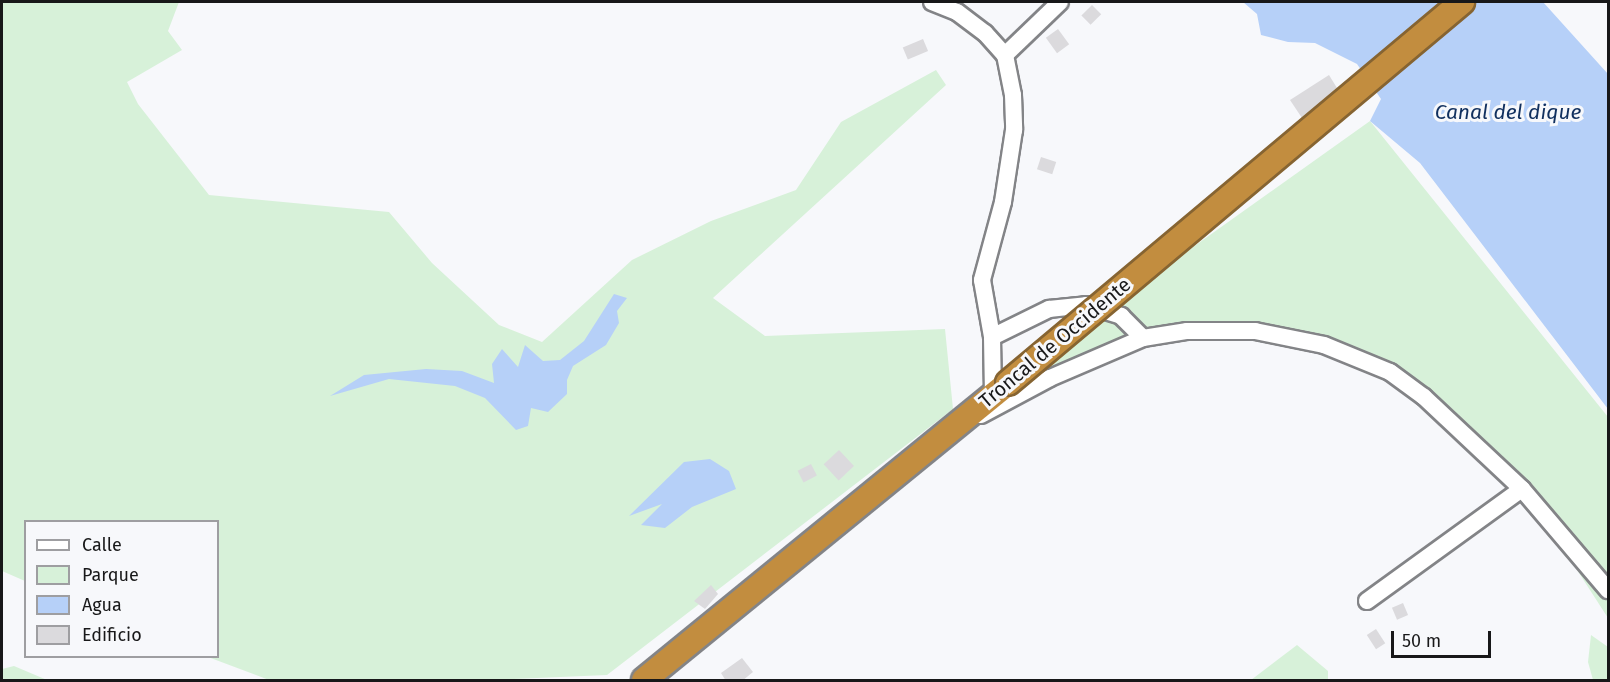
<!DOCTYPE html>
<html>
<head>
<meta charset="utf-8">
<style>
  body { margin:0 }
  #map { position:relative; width:1610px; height:682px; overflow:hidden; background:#f7f8fb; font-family:"Fira Sans",sans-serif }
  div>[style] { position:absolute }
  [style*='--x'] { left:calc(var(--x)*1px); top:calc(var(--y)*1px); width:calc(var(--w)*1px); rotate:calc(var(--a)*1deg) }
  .green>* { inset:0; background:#d7f1d9 }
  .water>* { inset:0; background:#b6d0f8 }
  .building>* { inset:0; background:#dbdadd; transform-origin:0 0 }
  .roads { filter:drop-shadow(2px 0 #838487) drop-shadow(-2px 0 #838487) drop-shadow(0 2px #838487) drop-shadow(0 -2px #838487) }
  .minor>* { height:16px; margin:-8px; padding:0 8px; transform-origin:8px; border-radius:8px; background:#fff }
  .highway>* { height:24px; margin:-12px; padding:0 12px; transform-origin:12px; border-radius:12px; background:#c28d3f }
  .bridges { filter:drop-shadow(2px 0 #866432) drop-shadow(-2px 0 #866432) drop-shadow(0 2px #866432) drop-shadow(0 -2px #866432) }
  .highway-bridge>* { height:24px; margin:-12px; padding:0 12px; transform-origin:12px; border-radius:12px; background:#c28d3f }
  span { translate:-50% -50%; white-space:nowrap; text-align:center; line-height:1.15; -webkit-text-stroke:6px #f7f8fb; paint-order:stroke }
  .street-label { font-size:20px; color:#181819 }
  .water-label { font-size:21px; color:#11305f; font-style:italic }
  .frame { position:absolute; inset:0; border:3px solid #181819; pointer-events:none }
  .legend { position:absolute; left:24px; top:520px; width:195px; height:138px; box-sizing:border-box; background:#f7f8fb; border:2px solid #9e9ea1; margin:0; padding:8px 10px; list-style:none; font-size:18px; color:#181819 }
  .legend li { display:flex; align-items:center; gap:12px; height:30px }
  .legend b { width:30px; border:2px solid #9e9ea1 }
  .scale { position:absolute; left:1391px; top:631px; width:100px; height:27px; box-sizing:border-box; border:3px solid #181819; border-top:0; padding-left:8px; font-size:18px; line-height:21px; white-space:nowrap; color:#181819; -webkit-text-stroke:4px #f7f8fb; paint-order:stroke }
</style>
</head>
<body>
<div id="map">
  <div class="green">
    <i style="clip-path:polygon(2px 2px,179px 2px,168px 31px,182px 50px,127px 82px,138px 104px,209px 195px,389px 212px,432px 263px,499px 325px,542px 342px,632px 260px,711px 221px,796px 190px,841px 122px,936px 70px,946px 85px,713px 298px,765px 336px,945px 329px,953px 409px,607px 675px,493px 680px,269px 680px,208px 657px,218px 656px,218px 522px,26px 522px,25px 581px,2px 571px)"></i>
    <i style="clip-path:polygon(1370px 121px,1608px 417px,1608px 618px,1521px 483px,1390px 372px,1290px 337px,1143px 338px,866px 480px)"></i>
    <i style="clip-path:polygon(1591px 635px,1608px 647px,1608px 680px,1593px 680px,1588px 662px)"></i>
    <i style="clip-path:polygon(1297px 645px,1328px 671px,1328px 680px,1251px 680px)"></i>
    <i style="clip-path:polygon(14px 666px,47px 680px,2px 680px,2px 669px)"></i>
  </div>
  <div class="water">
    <i style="clip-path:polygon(1243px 2px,1543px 2px,1608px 74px,1608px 409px,1420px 163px,1370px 121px,1381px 99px,1357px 64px,1315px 43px,1288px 42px,1261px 35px,1257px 14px)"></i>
    <i style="clip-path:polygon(614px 294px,627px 298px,617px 311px,619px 323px,606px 345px,573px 366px,567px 380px,567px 394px,548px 412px,531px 408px,528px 426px,516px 430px,485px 398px,455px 386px,389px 379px,330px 396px,364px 375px,426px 369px,462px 371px,494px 383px,492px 364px,502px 349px,518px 367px,525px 345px,543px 361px,560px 360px,584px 341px)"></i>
    <i style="clip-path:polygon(710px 459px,729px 471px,736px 489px,692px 507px,665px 528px,641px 525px,662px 504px,629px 516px,684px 462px)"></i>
  </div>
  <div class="building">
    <i style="left:1092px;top:5px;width:13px;height:15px;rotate:45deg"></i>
    <i style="left:1058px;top:29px;width:19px;height:15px;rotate:54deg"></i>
    <i style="left:923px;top:39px;width:13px;height:22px;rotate:67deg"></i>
    <i style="clip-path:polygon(1329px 75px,1337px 88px,1302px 118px,1290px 100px)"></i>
    <i style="left:1041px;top:157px;width:16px;height:13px;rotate:18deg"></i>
    <i style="left:839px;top:450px;width:22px;height:21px;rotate:47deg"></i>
    <i style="left:811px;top:464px;width:13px;height:15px;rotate:63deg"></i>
    <i style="clip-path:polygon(711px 585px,718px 594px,705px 609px,694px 601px)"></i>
    <i style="left:1403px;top:603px;width:13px;height:12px;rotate:67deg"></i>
    <i style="left:1376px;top:629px;width:17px;height:11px;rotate:57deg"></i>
    <i style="clip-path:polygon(742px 658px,753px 672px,742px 681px,726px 681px,721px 673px)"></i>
  </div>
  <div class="roads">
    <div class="minor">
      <i style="--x:932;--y:2;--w:27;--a:22"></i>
      <i style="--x:957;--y:12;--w:35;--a:37"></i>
      <i style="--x:985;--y:33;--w:30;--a:48"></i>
      <i style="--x:1005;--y:55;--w:41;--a:78.7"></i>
      <i style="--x:1013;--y:95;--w:35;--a:88"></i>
      <i style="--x:1014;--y:130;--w:73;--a:98.7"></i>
      <i style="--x:1003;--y:202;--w:81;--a:105.1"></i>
      <i style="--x:982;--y:280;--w:58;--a:80"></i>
      <i style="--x:992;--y:337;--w:58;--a:89"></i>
      <i style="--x:1005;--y:55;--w:76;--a:-43.9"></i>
      <i style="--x:992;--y:337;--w:64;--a:-26.2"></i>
      <i style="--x:1049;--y:309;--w:37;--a:-6"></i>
      <i style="--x:1086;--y:305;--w:37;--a:17"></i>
      <i style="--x:1121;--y:316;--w:31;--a:45"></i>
      <i style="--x:981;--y:415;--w:78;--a:-28.2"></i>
      <i style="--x:1050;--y:378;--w:101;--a:-23.3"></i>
      <i style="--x:1143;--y:338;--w:45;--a:-9"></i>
      <i style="--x:1187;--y:331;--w:68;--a:0"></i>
      <i style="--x:1255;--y:331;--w:70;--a:11.5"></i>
      <i style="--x:1324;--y:345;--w:71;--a:22.2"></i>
      <i style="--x:1390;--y:372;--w:42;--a:36.3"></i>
      <i style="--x:1424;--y:397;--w:134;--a:43.2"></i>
      <i style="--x:1522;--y:489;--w:133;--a:49.6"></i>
      <i style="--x:1367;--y:601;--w:191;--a:-35.9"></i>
    </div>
    <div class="highway">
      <i style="--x:644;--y:680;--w:470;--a:-39.2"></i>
    </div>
  </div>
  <div class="bridges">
    <div class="highway-bridge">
      <i style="--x:1008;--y:383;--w:593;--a:-40"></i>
    </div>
  </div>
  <div class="street-label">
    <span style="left:1055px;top:343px;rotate:-40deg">Troncal de Occidente</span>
  </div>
  <div class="water-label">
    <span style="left:1508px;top:112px">Canal del dique</span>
  </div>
  <div class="frame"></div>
  <ul class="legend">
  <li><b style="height:8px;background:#fff"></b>Calle</li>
  <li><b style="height:16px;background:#d7f1d9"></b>Parque</li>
  <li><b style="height:16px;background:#b6d0f8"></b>Agua</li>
  <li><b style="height:16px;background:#dbdadd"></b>Edificio</li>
  </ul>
  <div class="scale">50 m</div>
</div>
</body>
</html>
